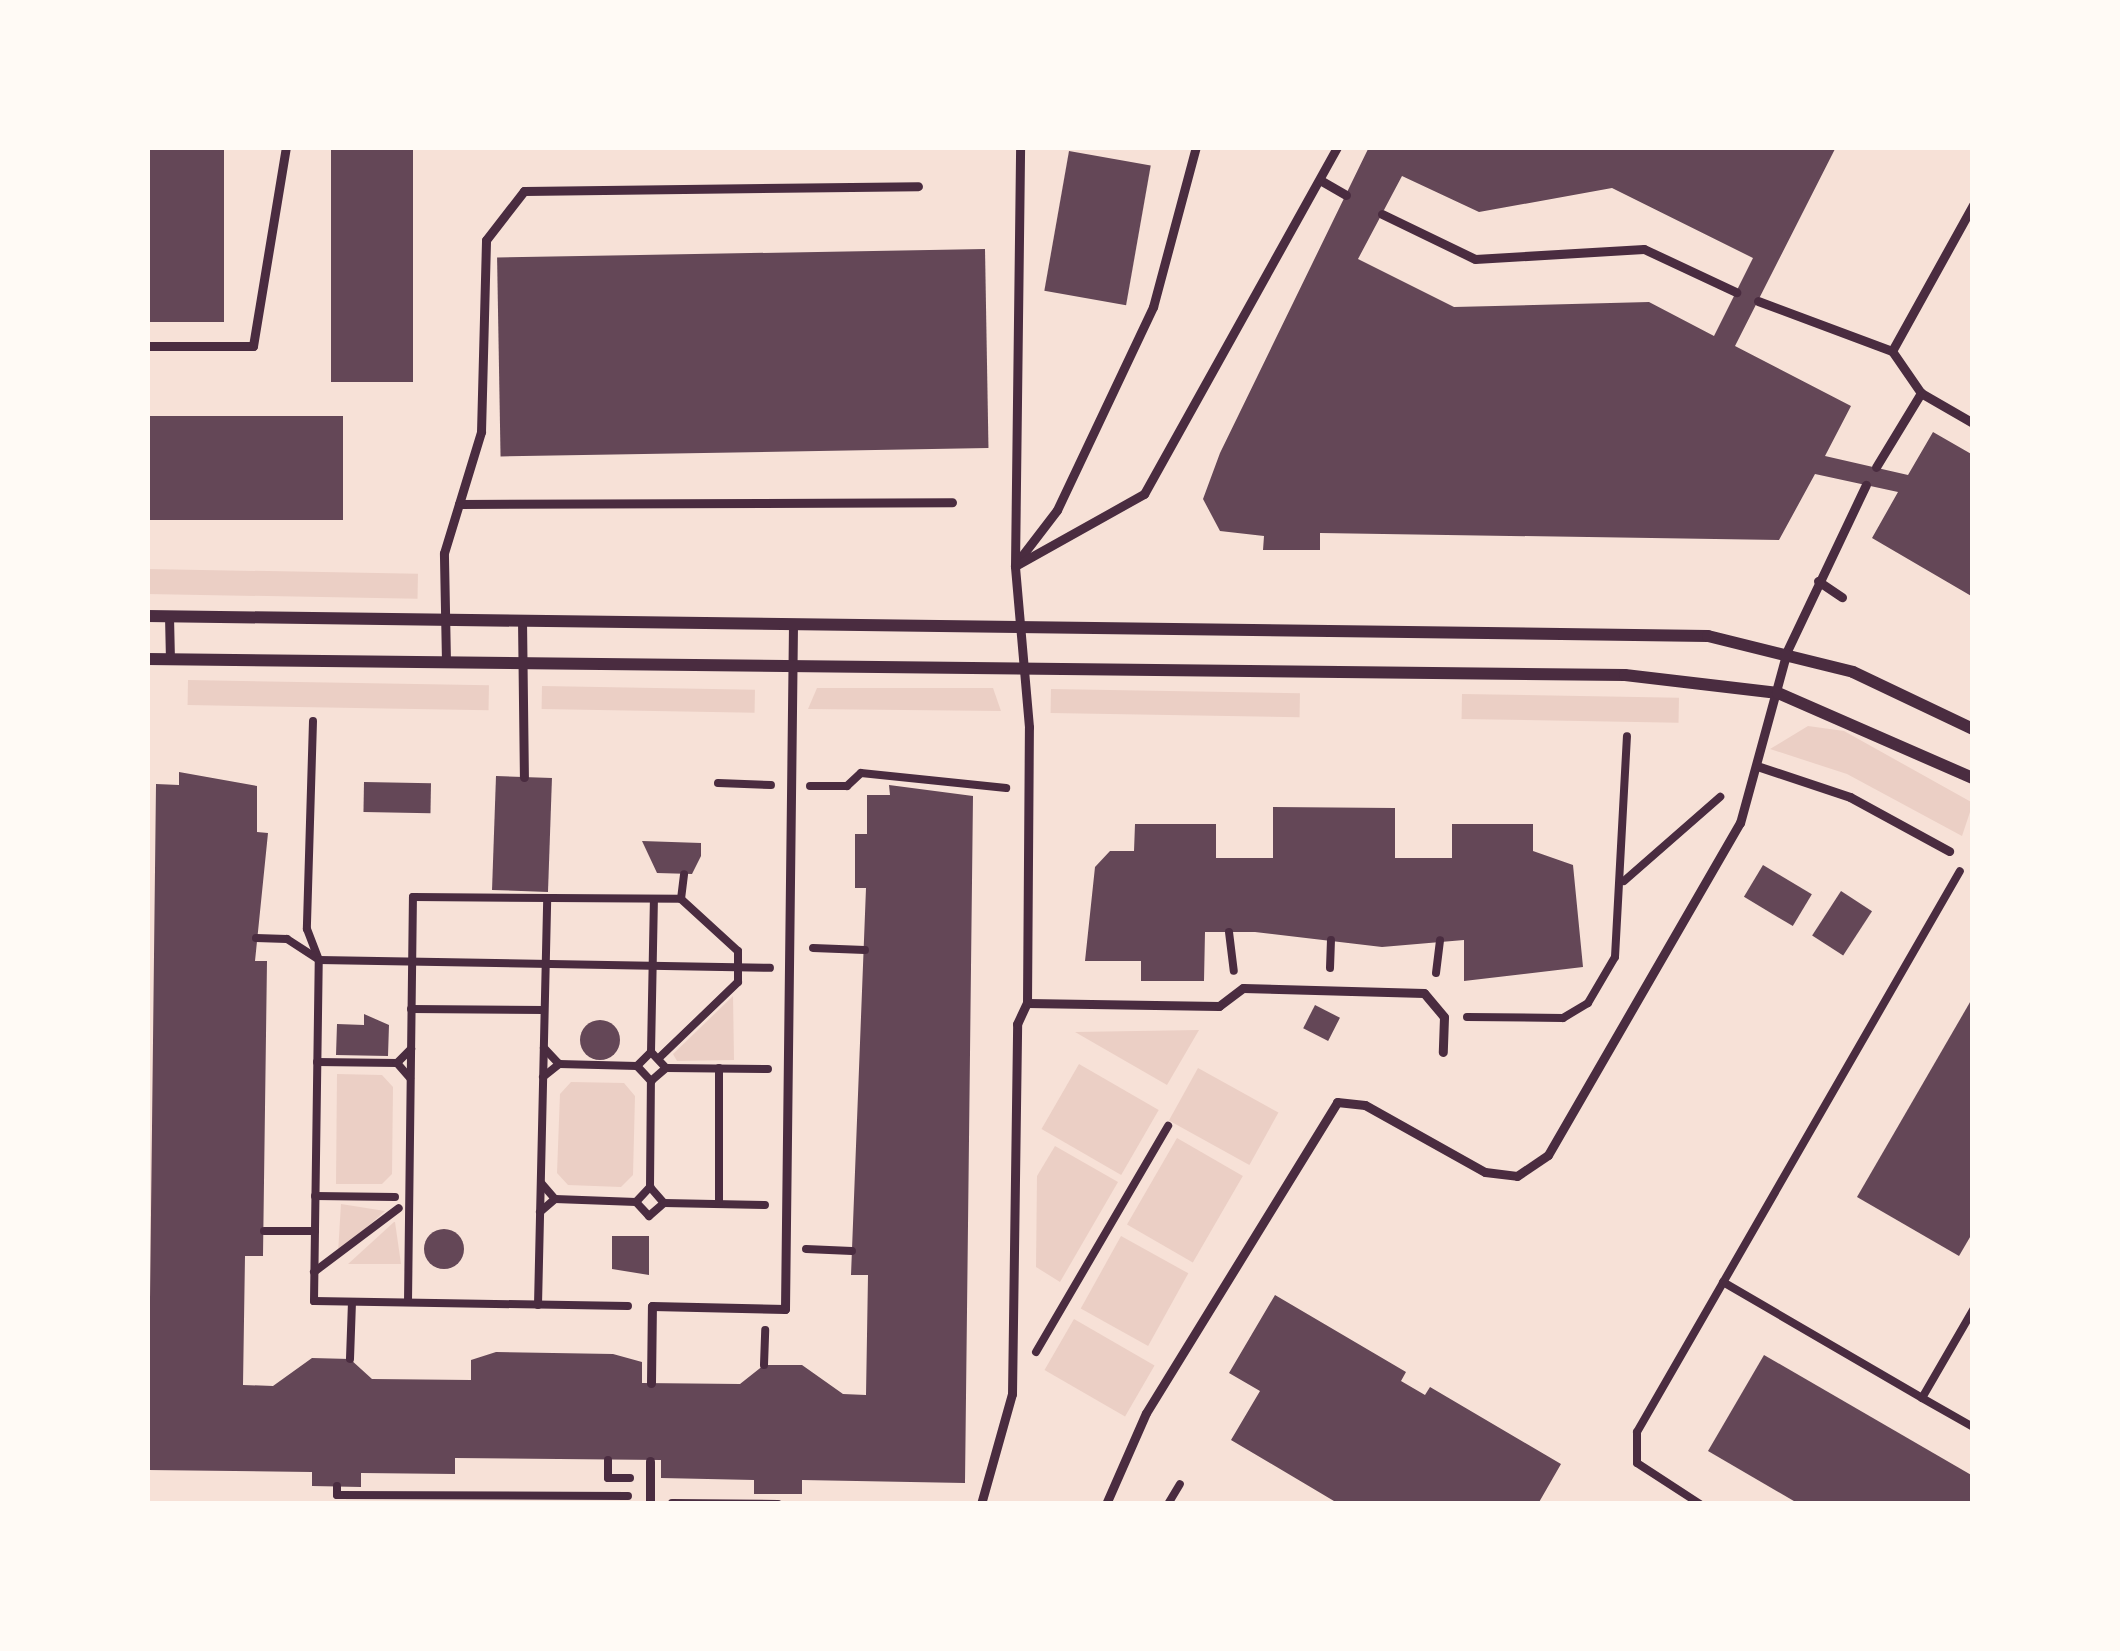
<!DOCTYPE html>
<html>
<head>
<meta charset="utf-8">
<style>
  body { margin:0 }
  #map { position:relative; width:2120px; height:1651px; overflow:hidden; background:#f7e1d7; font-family:Helvetica,sans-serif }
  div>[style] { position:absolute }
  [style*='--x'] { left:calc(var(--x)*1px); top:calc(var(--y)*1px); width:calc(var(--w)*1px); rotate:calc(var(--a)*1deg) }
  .green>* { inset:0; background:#ebcfc5; transform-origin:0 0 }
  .building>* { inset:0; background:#644757; transform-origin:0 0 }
  .round { border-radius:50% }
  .path>* { height:8px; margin:-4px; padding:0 4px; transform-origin:4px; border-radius:4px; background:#4a2c40 }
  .service>* { height:9px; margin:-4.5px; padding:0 4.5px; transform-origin:4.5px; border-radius:4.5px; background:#4a2c40 }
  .minor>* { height:12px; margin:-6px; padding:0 6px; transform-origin:6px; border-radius:6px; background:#4a2c40 }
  span { translate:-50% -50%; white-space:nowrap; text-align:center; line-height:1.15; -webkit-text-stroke:9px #fffaf5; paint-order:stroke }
  .frame { position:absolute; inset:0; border:150px solid #fffaf5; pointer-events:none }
</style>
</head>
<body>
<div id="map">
  <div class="green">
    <i style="left:147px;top:569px;width:271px;height:25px;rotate:1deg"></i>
    <i style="left:188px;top:680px;width:301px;height:25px;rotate:1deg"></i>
    <i style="left:542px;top:686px;width:213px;height:23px;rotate:1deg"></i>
    <i style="clip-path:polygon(817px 688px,993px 688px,1001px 711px,808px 709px)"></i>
    <i style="left:1051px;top:689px;width:249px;height:24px;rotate:1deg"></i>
    <i style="left:1462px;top:694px;width:217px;height:25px;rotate:1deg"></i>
    <i style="clip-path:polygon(1808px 726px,1844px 731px,1973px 803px,1962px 836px,1847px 774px,1770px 749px)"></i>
    <i style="clip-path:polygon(733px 996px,734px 1060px,677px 1061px,673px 1054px)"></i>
    <i style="clip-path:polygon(1199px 1030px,1167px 1085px,1075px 1032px)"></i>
    <i style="left:1079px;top:1064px;width:92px;height:75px;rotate:30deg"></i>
    <i style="left:1198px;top:1068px;width:92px;height:60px;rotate:29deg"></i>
    <i style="clip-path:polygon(337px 1074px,382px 1075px,393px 1087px,392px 1174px,382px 1184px,336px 1184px)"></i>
    <i style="clip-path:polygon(571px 1082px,624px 1083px,635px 1096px,633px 1175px,621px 1187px,568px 1185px,557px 1173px,560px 1094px)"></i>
    <i style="left:1177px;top:1138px;width:76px;height:100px;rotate:30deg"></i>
    <i style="clip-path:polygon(1055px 1146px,1118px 1182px,1060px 1282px,1036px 1267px,1037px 1176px)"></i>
    <i style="clip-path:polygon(341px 1204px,385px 1211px,338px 1253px)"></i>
    <i style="clip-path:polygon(395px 1222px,401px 1264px,348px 1264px,394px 1222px)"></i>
    <i style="left:1121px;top:1236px;width:77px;height:83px;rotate:29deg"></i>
    <i style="left:1074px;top:1319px;width:93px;height:59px;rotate:30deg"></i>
  </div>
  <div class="building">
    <i style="left:147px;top:147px;width:77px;height:175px"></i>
    <i style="left:331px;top:147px;width:82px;height:235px"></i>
    <i style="clip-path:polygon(evenodd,1369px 147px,1836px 147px,1735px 346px,1851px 406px,1825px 456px,1908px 475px,1933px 432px,1973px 455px,1973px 597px,1872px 538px,1898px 492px,1815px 474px,1779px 540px,1320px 533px,1320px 550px,1263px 550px,1264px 536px,1220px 531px,1203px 499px,1220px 453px,1369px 147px,1402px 176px,1479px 212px,1612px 188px,1753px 258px,1714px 336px,1649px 302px,1454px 307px,1358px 259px,1402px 176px)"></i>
    <i style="left:1069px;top:151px;width:83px;height:142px;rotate:10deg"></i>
    <i style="left:985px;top:249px;width:199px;height:488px;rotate:89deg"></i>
    <i style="left:147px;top:416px;width:196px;height:104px"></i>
    <i style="clip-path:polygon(179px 772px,257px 786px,257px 832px,268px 833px,255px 961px,267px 961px,263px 1256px,245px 1256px,243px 1385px,273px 1386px,312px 1358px,350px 1359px,372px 1379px,471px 1380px,471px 1360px,496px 1352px,613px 1354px,642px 1362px,642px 1383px,740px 1384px,764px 1365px,802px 1365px,843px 1394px,866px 1395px,868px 1275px,851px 1275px,866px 888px,855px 888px,855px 834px,867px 834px,867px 795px,890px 795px,889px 785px,973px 796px,965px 1483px,802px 1480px,802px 1494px,754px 1494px,754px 1480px,661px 1478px,661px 1460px,455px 1458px,455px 1474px,361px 1473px,361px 1487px,312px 1486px,312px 1472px,148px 1470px,156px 784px,179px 785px)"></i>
    <i style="left:496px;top:776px;width:56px;height:114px;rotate:2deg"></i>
    <i style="left:364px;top:782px;width:67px;height:30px;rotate:1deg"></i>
    <i style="clip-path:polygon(1273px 807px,1395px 808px,1395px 858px,1452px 858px,1452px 824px,1533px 824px,1533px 851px,1573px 865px,1583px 967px,1464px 981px,1464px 940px,1382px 947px,1255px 932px,1205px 932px,1204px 981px,1141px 981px,1141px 961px,1085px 961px,1095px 867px,1110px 851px,1134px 851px,1135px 824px,1216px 824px,1216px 858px,1273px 858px)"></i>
    <i style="clip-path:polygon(642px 841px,701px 843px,701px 856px,692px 874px,657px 873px)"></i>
    <i style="left:1763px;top:865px;width:57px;height:37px;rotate:31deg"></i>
    <i style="left:1841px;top:891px;width:37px;height:53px;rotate:33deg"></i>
    <i style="clip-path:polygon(1973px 997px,1973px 1232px,1959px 1256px,1857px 1197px)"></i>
    <i style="left:1315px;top:1005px;width:28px;height:26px;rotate:27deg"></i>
    <i style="clip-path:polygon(364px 1014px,389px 1025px,388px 1056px,336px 1055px,337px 1024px,364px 1025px)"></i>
    <i class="round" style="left:580px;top:1020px;width:40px;height:40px"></i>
    <i class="round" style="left:424px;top:1229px;width:40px;height:40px"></i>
    <i style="clip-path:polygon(612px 1236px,649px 1236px,649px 1275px,612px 1269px)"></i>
    <i style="clip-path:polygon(1275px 1295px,1406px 1372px,1401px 1381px,1425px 1395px,1430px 1387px,1561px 1464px,1538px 1504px,1339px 1504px,1231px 1440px,1260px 1391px,1229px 1373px)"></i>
    <i style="clip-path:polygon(1764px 1355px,1973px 1476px,1973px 1504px,1799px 1504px,1708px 1451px)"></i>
  </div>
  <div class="path">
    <i style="--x:313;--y:721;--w:208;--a:91.7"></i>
    <i style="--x:307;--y:929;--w:33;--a:69"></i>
    <i style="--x:718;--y:783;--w:53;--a:2.2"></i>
    <i style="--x:810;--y:786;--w:37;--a:0"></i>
    <i style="--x:847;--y:786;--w:19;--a:-43"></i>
    <i style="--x:861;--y:773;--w:146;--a:5.9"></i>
    <i style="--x:1624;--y:881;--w:128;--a:-41.2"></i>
    <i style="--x:681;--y:899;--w:25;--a:-83"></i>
    <i style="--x:1229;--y:932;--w:39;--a:83"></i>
    <i style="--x:256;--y:938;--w:31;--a:2"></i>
    <i style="--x:287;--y:939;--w:38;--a:33"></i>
    <i style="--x:813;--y:948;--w:52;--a:2.2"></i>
    <i style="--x:1330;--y:968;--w:28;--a:-88"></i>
    <i style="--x:1436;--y:973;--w:33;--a:-83"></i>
    <i style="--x:411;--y:1009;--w:133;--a:0.4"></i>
    <i style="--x:1467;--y:1017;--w:96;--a:0.6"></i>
    <i style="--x:1563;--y:1018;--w:29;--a:-31"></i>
    <i style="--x:1588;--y:1003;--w:53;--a:-59.6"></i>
    <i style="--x:1615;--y:957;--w:221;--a:-86.9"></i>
    <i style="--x:651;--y:1052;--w:153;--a:-88.9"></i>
    <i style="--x:317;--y:1062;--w:80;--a:0.7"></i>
    <i style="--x:559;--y:1064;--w:78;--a:1.5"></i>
    <i style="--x:666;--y:1068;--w:22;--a:-133"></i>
    <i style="--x:651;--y:1052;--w:20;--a:135"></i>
    <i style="--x:637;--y:1066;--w:21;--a:47"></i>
    <i style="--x:651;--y:1081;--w:20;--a:-41"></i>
    <i style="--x:666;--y:1068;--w:102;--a:0.6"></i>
    <i style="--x:543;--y:1077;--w:21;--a:-39"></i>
    <i style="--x:559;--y:1064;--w:22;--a:-133"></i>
    <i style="--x:410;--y:1078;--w:20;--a:-131"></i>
    <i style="--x:397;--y:1063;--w:20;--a:-45"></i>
    <i style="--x:650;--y:1187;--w:21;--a:49"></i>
    <i style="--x:664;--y:1203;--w:20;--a:139"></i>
    <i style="--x:649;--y:1216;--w:19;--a:-133"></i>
    <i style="--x:636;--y:1202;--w:21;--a:-47"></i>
    <i style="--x:650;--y:1187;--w:106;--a:-89.5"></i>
    <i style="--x:315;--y:1196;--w:80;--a:0.7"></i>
    <i style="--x:555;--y:1199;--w:81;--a:2.1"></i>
    <i style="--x:664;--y:1203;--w:101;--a:1.1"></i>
    <i style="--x:719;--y:1204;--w:136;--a:-90"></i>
    <i style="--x:540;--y:1212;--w:20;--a:-41"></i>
    <i style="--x:555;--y:1199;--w:21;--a:-131"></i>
    <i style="--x:264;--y:1231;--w:51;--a:0"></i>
    <i style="--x:806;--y:1249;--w:46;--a:2.5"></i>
    <i style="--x:314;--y:1272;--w:106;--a:-37"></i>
    <i style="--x:1723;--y:1282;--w:230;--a:30.2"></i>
    <i style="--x:1922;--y:1398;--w:102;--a:-59.9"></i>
    <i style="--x:408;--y:1302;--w:405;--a:-89.3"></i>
    <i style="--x:413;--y:897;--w:268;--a:0.4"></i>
    <i style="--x:681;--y:899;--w:77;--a:42.4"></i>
    <i style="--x:738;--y:951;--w:31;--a:90"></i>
    <i style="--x:738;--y:982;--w:107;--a:136.1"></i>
    <i style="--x:538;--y:1305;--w:406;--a:-88.7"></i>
    <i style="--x:628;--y:1306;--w:314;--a:-179.1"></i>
    <i style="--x:314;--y:1301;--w:341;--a:-89.2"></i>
    <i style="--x:319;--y:960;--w:451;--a:1"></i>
    <i style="--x:1036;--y:1352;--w:262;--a:-59.7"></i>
    <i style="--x:350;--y:1359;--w:57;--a:-88"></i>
    <i style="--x:764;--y:1365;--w:35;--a:-88"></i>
    <i style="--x:1922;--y:1398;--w:59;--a:29.6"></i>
    <i style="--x:608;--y:1460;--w:18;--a:90"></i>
    <i style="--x:608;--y:1478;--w:22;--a:0"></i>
    <i style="--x:337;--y:1486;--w:9;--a:90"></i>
    <i style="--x:337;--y:1495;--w:291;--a:0.2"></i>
    <i style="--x:672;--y:1503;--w:106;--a:0.5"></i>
    <i style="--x:1168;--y:1504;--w:23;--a:-59"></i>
    <i style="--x:1700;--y:1504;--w:75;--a:-146.9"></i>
    <i style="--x:1637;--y:1463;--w:31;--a:-90"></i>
    <i style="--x:1637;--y:1432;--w:647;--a:-60.07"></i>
  </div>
  <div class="service">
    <i style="--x:1320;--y:180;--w:30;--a:30"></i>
    <i style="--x:1382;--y:214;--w:103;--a:25.8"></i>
    <i style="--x:1475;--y:259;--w:169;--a:-3.4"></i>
    <i style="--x:1644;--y:249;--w:102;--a:25.1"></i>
    <i style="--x:1758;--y:301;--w:143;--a:20.5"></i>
    <i style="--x:147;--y:346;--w:106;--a:0"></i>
    <i style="--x:253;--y:346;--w:202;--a:-80.6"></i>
    <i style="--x:1921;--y:393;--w:60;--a:30"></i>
    <i style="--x:1876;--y:467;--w:87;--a:-58.7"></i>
    <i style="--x:1921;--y:393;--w:51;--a:-124.6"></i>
    <i style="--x:1892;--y:351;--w:167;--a:-61"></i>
    <i style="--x:459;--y:504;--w:493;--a:-0.2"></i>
    <i style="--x:1018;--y:561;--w:64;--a:-52.6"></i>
    <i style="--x:1057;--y:510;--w:225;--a:-64.7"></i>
    <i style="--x:1153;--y:307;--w:166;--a:-75"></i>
    <i style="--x:1015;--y:566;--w:148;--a:-29.2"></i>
    <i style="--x:1144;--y:494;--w:397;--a:-60.9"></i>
    <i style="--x:1818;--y:581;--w:29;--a:34"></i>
    <i style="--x:169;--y:616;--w:43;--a:88.7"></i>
    <i style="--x:522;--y:620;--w:157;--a:89.3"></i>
    <i style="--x:446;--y:662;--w:109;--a:-91.1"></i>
    <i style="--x:444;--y:553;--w:127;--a:-73"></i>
    <i style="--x:481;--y:432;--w:192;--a:-88.5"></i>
    <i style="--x:486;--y:240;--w:62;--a:-52.2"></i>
    <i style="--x:524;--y:191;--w:394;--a:-0.7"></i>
    <i style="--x:1760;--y:767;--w:95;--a:18.4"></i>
    <i style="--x:1850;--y:797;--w:113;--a:28.6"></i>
    <i style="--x:1027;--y:1003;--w:192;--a:0.9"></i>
    <i style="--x:1219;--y:1006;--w:30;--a:-37"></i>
    <i style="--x:1243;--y:988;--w:181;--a:1.6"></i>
    <i style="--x:1424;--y:993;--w:31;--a:50"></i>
    <i style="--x:1444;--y:1017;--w:35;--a:92"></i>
    <i style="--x:651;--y:1383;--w:77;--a:-89.3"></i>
    <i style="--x:652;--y:1306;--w:133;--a:1.3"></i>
    <i style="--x:785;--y:1309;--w:686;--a:-89.33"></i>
    <i style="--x:650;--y:1504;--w:43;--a:-90"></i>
    <i style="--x:981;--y:1504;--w:114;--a:-74.3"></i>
    <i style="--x:1012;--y:1394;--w:370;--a:-89.2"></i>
    <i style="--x:1017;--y:1024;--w:23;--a:-65"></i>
    <i style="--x:1027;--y:1003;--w:276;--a:-89.6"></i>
    <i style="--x:1029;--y:727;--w:162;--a:-95"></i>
    <i style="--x:1015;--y:566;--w:419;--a:-89.3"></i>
    <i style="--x:1106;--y:1504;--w:99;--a:-66.3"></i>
    <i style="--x:1146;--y:1413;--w:365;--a:-58.4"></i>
    <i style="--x:1337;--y:1102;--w:28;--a:6"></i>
    <i style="--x:1365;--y:1105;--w:137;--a:29.2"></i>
    <i style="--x:1485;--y:1172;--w:32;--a:7"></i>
    <i style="--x:1517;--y:1176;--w:37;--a:-34"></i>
    <i style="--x:1548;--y:1155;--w:384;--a:-60"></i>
    <i style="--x:1740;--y:823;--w:178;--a:-74.7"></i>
    <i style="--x:1787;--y:651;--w:184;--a:-64.6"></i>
  </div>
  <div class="minor">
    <i style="--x:147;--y:616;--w:1561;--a:0.73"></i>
    <i style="--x:1708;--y:636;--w:149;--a:13.9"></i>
    <i style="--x:1853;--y:672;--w:133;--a:25.4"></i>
    <i style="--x:147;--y:659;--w:1478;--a:0.62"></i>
    <i style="--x:1625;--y:675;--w:154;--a:6.7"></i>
    <i style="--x:1778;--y:693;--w:213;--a:23.6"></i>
  </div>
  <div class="frame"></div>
</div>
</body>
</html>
